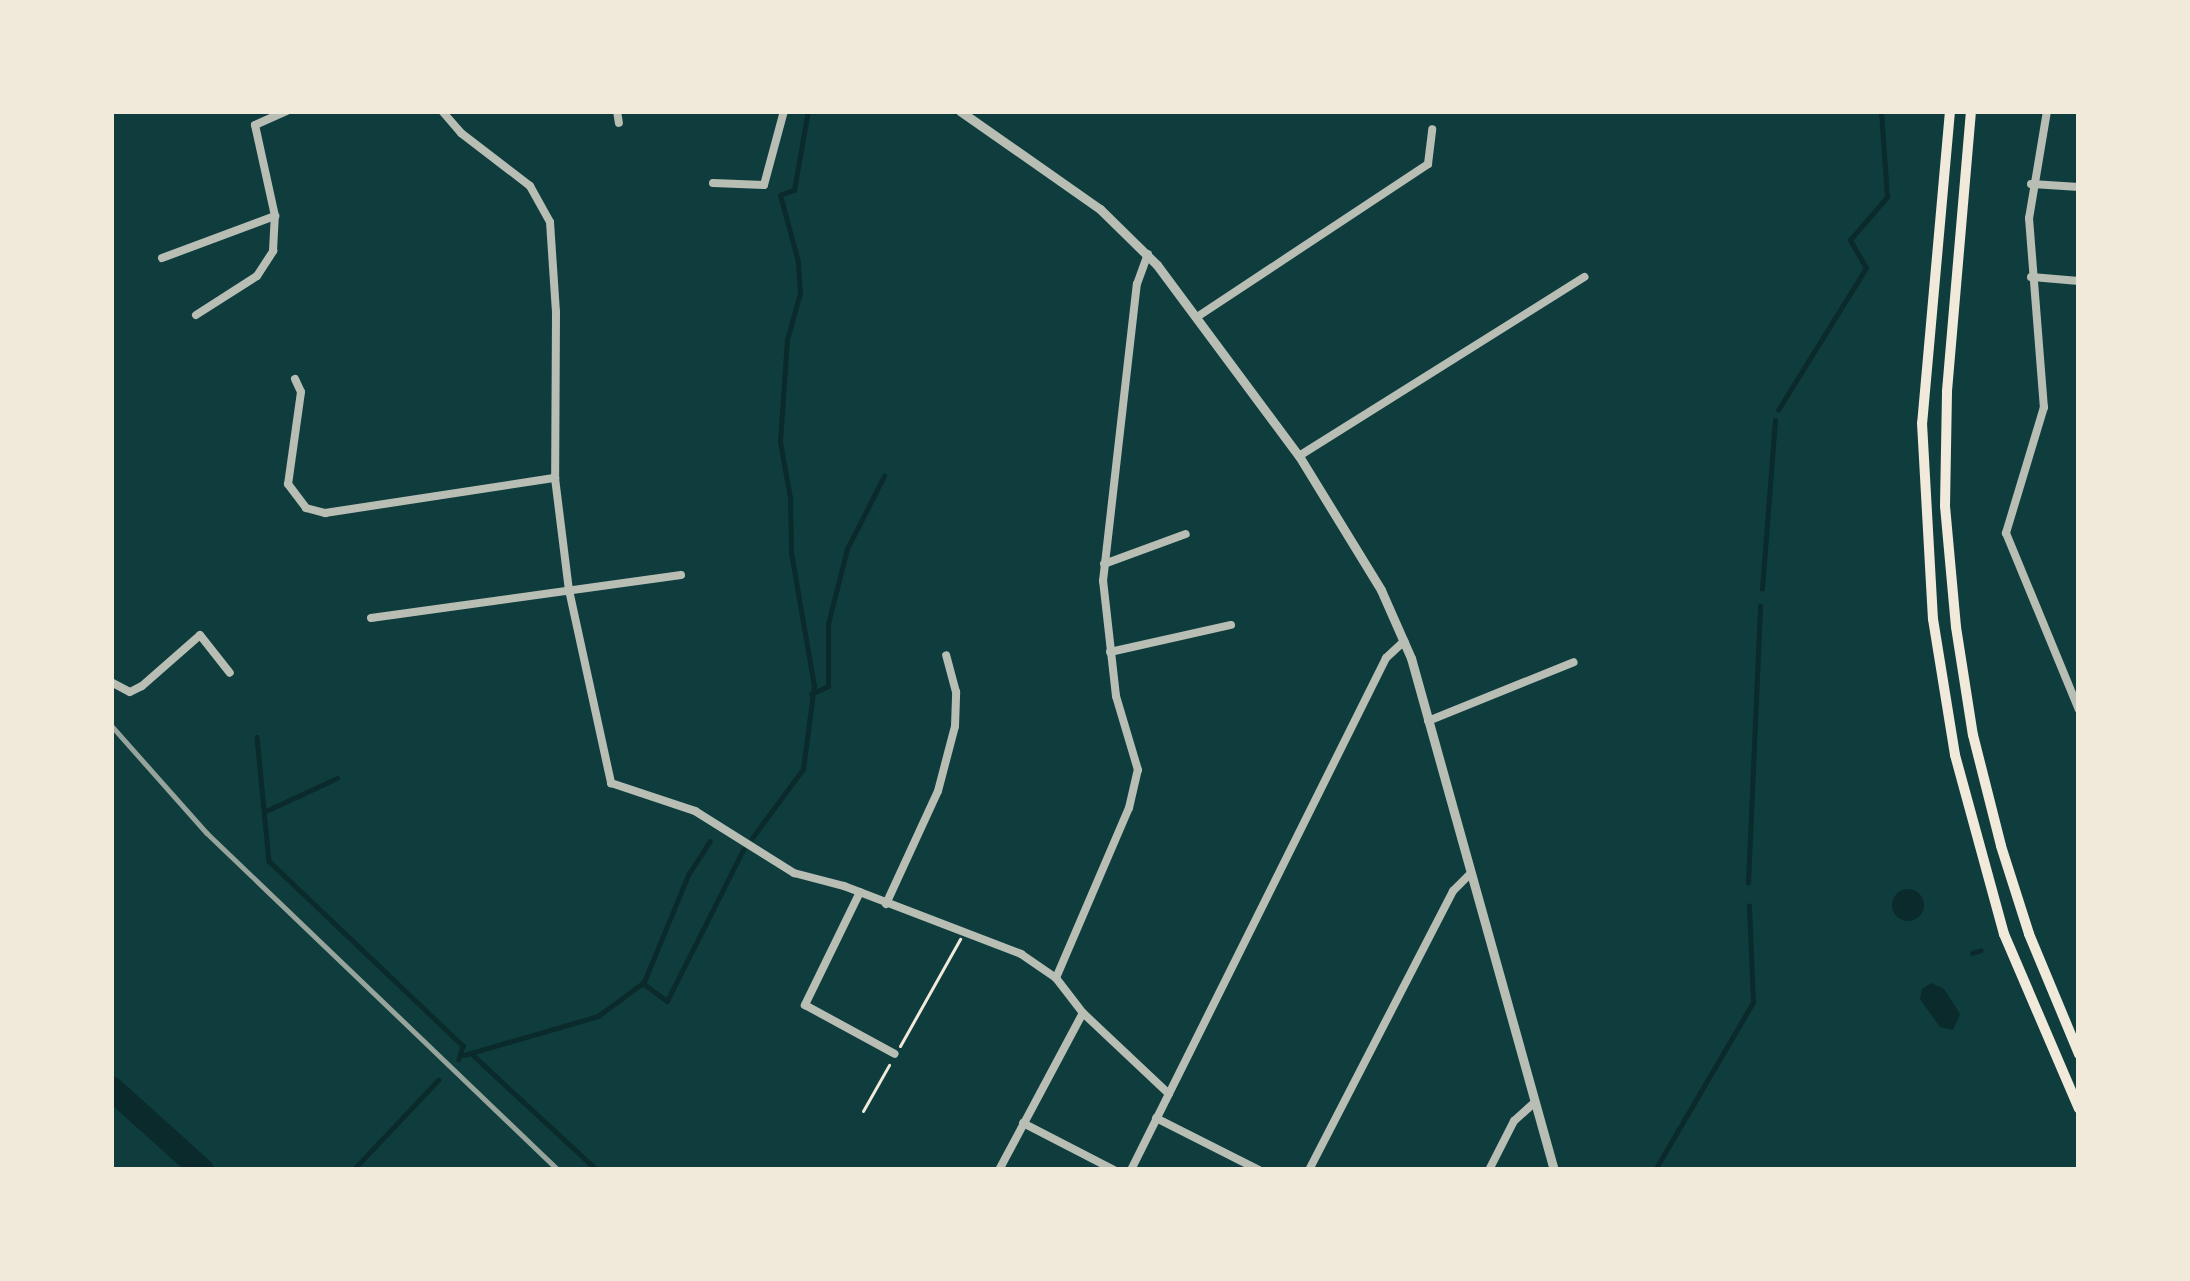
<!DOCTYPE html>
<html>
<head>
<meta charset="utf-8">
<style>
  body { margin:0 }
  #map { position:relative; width:2190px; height:1281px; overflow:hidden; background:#0f3d3e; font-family:Roboto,sans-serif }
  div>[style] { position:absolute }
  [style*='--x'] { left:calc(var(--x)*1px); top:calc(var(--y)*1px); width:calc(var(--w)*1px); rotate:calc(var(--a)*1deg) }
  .water>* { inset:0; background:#0a2a2b }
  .round { border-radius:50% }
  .stream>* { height:4.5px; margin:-2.25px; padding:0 2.25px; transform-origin:2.25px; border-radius:2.25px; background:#0a2a2b }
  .river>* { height:24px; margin:-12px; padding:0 12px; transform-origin:12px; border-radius:12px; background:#0a2a2b }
  .path>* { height:3px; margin:-1.5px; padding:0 1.5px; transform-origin:1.5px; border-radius:1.5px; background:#f1e9da }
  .minor>* { height:8px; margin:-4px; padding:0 4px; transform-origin:4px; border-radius:4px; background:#b8beb3 }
  .tertiary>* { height:9px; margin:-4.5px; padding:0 4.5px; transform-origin:4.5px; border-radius:4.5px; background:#b8beb3 }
  .primary>* { height:10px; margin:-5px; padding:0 5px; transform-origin:5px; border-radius:5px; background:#f1e9da }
  .rail>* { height:4.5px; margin:-2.25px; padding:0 2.25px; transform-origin:2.25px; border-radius:2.25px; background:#97a49c }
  span { translate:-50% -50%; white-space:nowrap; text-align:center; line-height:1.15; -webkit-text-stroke:12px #f1e9da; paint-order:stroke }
  .frame { position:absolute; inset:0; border:114px solid #f1e9da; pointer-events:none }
</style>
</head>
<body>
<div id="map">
  <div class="water">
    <i class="round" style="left:1892px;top:889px;width:32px;height:32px"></i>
    <i style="clip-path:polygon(1931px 983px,1944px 989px,1960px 1014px,1953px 1030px,1940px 1027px,1920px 999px,1922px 989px)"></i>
  </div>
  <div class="stream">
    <i style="--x:1778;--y:410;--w:167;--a:-58.2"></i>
    <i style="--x:1866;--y:268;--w:32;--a:-120"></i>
    <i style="--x:1850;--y:240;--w:57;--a:-49.3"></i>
    <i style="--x:1887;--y:197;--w:86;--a:-94"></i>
    <i style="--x:1762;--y:589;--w:169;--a:-85.6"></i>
    <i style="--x:811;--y:694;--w:19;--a:-25"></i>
    <i style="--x:828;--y:686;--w:62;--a:-90"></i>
    <i style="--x:828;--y:624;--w:77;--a:-75.8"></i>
    <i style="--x:847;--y:549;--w:82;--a:-63.1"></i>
    <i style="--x:257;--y:737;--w:125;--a:84.5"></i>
    <i style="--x:269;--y:861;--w:268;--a:43.6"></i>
    <i style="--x:463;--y:1046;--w:14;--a:107"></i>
    <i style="--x:266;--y:811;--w:78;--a:-24.9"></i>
    <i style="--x:752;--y:838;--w:86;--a:-53.5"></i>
    <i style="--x:803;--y:769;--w:84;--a:-82.5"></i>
    <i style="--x:814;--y:686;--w:135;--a:-99.8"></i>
    <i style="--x:791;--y:553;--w:55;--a:-91"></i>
    <i style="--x:790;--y:498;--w:57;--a:-100.1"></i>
    <i style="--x:780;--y:442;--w:102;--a:-86.1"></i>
    <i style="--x:787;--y:340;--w:49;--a:-74.5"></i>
    <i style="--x:800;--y:293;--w:31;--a:-94"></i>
    <i style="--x:798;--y:262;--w:69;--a:-105"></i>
    <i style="--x:780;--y:195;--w:15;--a:-20"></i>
    <i style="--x:794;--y:190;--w:80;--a:-80"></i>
    <i style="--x:1748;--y:883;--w:277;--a:-87.5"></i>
    <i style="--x:1972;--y:953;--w:9;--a:-18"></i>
    <i style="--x:644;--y:982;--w:116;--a:-67.6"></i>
    <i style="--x:688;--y:875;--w:40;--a:-57.1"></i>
    <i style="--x:464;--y:1055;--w:140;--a:-16.2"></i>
    <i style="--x:598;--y:1016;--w:56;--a:-36.3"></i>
    <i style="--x:643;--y:983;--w:30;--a:37"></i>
    <i style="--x:667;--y:1001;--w:169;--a:-63.3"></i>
    <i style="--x:474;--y:1056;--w:168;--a:42.8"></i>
    <i style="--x:353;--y:1170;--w:124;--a:-46.6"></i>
    <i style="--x:1655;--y:1170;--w:194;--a:-59.7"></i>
    <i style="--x:1753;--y:1002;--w:96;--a:-92.4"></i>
  </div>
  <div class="river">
    <i style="--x:111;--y:1088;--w:122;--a:42"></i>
  </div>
  <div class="path">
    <i style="--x:900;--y:1046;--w:123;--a:-60.7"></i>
    <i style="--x:863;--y:1111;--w:53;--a:-60.5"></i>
  </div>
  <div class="minor">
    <i style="--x:442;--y:111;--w:29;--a:49"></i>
    <i style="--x:461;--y:133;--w:87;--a:37.5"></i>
    <i style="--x:530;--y:186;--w:41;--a:60.9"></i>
    <i style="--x:550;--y:222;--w:90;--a:86.2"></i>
    <i style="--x:556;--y:312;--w:166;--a:90.3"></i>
    <i style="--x:555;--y:478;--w:113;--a:82.9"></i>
    <i style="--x:569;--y:590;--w:198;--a:77.7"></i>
    <i style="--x:611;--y:783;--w:89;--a:18.4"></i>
    <i style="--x:695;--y:811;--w:117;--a:32.1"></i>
    <i style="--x:794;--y:873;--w:52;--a:14.6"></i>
    <i style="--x:844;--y:886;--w:190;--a:21"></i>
    <i style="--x:1021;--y:954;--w:42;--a:34.4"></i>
    <i style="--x:1056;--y:978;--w:44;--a:52.4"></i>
    <i style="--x:1083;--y:1013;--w:118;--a:43.3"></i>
    <i style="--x:617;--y:111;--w:12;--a:81"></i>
    <i style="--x:2047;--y:111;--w:109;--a:99.5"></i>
    <i style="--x:2029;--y:218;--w:190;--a:85.5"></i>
    <i style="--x:2044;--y:407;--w:132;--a:106.8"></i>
    <i style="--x:2006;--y:533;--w:191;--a:67.6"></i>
    <i style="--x:713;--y:183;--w:51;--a:2.2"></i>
    <i style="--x:764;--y:185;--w:77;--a:-74.9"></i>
    <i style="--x:2031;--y:184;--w:48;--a:3.6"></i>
    <i style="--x:162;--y:258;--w:121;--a:-20.4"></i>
    <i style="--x:2031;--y:277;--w:48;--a:4.8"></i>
    <i style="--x:196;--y:315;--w:72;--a:-32.6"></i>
    <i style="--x:257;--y:276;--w:30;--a:-57"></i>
    <i style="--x:273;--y:251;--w:35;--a:-87"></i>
    <i style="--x:275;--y:216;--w:93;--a:-102.4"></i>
    <i style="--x:255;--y:125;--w:35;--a:-24"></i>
    <i style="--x:1197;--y:317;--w:277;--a:-33.5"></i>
    <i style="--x:1428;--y:164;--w:35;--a:-83"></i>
    <i style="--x:295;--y:379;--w:14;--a:65"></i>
    <i style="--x:301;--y:392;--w:93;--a:98"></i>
    <i style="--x:288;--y:484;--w:30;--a:53"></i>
    <i style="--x:306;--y:508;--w:20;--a:15"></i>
    <i style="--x:325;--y:513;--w:233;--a:-8.7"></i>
    <i style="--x:1299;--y:456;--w:337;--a:-32.1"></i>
    <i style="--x:1104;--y:564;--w:87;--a:-20.1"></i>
    <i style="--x:371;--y:618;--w:313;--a:-7.9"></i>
    <i style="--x:1110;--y:652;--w:124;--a:-12.6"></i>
    <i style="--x:111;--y:682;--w:21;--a:28"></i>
    <i style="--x:130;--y:692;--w:13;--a:-27"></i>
    <i style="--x:142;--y:686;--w:77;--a:-41.3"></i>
    <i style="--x:200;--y:635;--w:48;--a:51.7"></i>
    <i style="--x:1428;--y:721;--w:157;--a:-22"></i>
    <i style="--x:860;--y:892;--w:126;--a:116"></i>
    <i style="--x:805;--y:1005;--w:102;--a:28.6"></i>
    <i style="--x:886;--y:904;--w:124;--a:-65.3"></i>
    <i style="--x:938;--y:791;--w:67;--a:-75.3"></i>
    <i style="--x:955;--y:726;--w:34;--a:-88"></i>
    <i style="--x:956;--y:692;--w:38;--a:-105"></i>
    <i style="--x:1056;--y:978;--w:185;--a:-66.8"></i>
    <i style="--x:1129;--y:808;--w:39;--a:-77"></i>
    <i style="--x:1138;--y:770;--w:77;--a:-106.6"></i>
    <i style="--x:1116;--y:696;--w:116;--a:-96.4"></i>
    <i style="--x:1103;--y:581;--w:299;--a:-83.5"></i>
    <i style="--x:1137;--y:284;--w:32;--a:-70"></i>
    <i style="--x:1156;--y:1118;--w:115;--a:26.8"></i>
    <i style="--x:1023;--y:1123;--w:102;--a:27.3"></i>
    <i style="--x:999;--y:1170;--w:178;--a:-61.9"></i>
    <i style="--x:1131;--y:1170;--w:572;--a:-63.52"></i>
    <i style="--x:1386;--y:658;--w:25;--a:-43"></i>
    <i style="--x:1309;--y:1170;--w:314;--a:-62.7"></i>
    <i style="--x:1453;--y:891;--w:24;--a:-45"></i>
    <i style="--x:1489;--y:1170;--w:55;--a:-63"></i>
    <i style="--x:1514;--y:1121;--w:28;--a:-42"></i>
  </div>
  <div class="tertiary">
    <i style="--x:960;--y:111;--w:171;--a:35"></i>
    <i style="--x:1100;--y:209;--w:80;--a:44.5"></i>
    <i style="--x:1157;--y:265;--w:238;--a:53.4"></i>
    <i style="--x:1299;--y:456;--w:157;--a:58.5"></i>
    <i style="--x:1381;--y:590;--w:74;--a:66.2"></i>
    <i style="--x:1411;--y:658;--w:532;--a:74.4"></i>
  </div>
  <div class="primary">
    <i style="--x:1950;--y:111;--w:313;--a:95.1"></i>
    <i style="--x:1922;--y:423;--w:196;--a:86.8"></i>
    <i style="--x:1933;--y:619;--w:138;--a:80.8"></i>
    <i style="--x:1955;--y:755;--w:186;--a:74.7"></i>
    <i style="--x:2004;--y:934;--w:190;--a:66.8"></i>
    <i style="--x:1971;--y:111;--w:282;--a:94.9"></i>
    <i style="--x:1947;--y:392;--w:114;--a:91"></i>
    <i style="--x:1945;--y:506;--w:121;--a:84.8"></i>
    <i style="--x:1956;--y:627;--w:109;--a:81.1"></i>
    <i style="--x:1973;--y:735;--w:114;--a:75.8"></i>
    <i style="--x:2001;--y:846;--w:92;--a:72.3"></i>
    <i style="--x:2029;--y:934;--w:130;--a:67.4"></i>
  </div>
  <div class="rail">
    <i style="--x:111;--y:725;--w:144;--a:48.4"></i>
    <i style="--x:207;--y:833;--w:487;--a:43.8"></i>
  </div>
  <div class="frame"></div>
</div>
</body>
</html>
